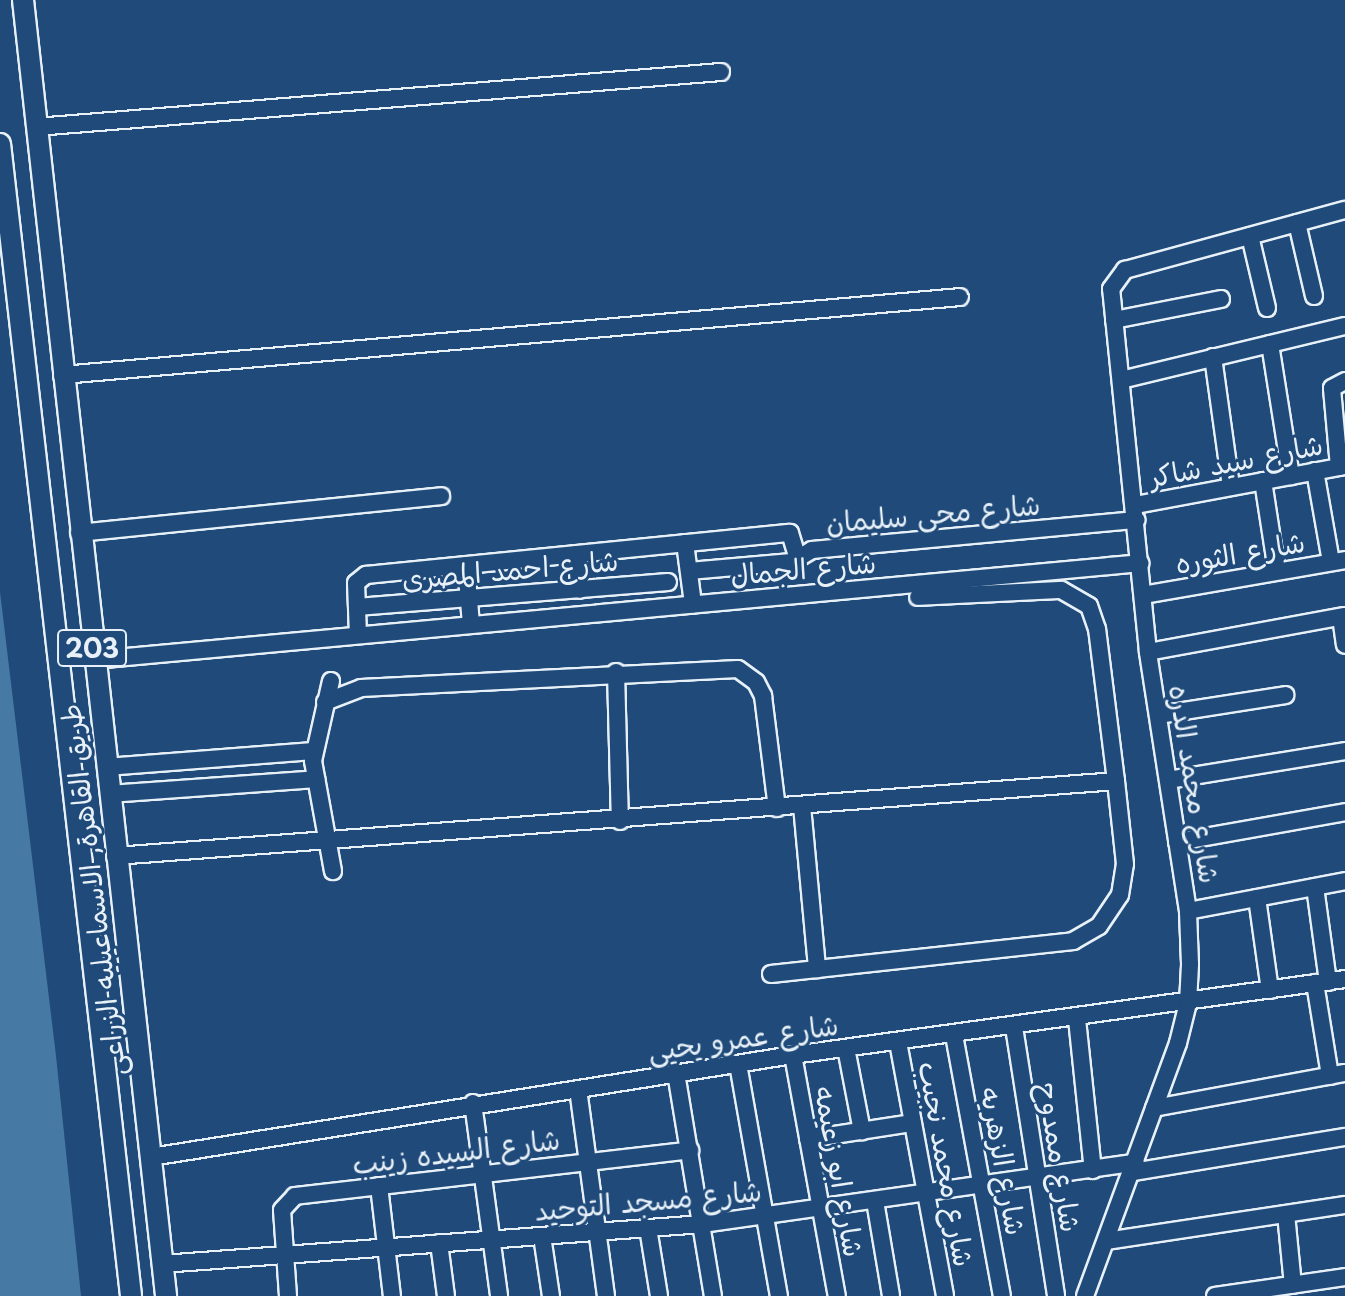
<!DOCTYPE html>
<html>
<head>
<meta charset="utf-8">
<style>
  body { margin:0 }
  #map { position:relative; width:1345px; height:1296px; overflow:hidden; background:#1f4a7a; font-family:"Playpen Sans","Playpen Sans Arabic",sans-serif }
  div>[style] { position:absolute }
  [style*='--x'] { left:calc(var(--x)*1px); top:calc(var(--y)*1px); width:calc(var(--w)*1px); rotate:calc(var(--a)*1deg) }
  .water>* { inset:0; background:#467aa4 }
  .roads { filter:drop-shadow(2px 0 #e8f1f8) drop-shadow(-2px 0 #e8f1f8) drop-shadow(0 2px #e8f1f8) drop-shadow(0 -2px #e8f1f8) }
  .minor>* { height:16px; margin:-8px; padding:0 8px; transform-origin:8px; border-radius:8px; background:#1f4a7a }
  .major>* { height:20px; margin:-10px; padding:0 10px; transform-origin:10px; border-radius:10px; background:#1f4a7a }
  span { translate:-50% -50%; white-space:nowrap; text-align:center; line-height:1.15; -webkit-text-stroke:6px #1f4a7a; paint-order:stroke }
  .shield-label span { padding:2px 6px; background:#1f4a7a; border:2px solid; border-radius:6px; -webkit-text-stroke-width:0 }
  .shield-label { font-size:26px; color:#e8f1f8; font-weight:700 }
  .street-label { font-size:28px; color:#e8f1f8 }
</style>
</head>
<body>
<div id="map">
  <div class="water">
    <i style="clip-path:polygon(0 592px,56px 1056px,81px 1296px,0 1296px)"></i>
  </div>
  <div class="roads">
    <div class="minor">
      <i style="--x:36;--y:127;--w:687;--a:-4.59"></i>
      <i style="--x:1297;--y:223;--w:75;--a:76.9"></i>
      <i style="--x:1250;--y:236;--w:74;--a:76.7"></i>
      <i style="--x:1114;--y:320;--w:109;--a:-11.1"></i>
      <i style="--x:1270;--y:344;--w:134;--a:81"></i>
      <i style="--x:1213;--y:357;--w:131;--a:82.1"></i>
      <i style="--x:62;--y:375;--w:901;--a:-4.96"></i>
      <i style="--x:1121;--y:380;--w:230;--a:-13.6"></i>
      <i style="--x:1339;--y:467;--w:79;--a:-95.1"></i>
      <i style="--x:1332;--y:388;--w:15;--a:-28"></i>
      <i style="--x:1315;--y:471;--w:92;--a:80"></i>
      <i style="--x:1263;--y:481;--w:91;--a:81.2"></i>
      <i style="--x:1136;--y:505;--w:213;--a:-10.6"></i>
      <i style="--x:79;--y:533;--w:364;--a:-5.8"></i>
      <i style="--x:685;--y:543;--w:62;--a:82.5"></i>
      <i style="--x:576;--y:554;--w:36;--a:84"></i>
      <i style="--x:466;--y:565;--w:60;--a:85.2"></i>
      <i style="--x:689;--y:571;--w:103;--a:-5"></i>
      <i style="--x:792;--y:562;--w:23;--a:-31"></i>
      <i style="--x:812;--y:550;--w:326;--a:-5.3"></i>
      <i style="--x:1143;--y:595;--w:205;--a:-9.8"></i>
      <i style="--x:357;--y:607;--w:312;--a:-4.6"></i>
      <i style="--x:1341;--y:617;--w:28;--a:82"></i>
      <i style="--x:358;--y:635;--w:52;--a:-92.2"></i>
      <i style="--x:356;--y:583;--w:13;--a:-39"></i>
      <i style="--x:366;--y:575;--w:426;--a:-5.7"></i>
      <i style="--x:790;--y:533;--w:27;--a:73"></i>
      <i style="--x:1148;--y:652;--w:200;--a:-10.4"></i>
      <i style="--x:94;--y:660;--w:1051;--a:-5.29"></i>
      <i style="--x:616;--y:672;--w:149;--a:88.5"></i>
      <i style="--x:331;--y:681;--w:82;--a:102.7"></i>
      <i style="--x:313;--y:761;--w:112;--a:79.7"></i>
      <i style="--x:325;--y:702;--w:39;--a:-21"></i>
      <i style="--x:361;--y:688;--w:377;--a:-2.9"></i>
      <i style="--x:738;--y:669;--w:22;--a:36"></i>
      <i style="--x:756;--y:682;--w:16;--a:63"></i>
      <i style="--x:763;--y:696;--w:113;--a:82.9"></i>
      <i style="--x:1158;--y:715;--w:129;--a:-8.9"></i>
      <i style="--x:106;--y:767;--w:208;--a:-4.4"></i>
      <i style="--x:1168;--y:780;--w:179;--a:-9.3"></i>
      <i style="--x:109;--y:794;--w:208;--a:-4.1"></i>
      <i style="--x:802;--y:806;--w:164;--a:84.7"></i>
      <i style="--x:1177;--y:842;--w:171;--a:-10.1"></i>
      <i style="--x:115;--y:856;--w:1004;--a:-4.28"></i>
      <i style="--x:1315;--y:887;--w:96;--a:82.2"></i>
      <i style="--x:1257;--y:898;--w:93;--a:82"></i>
      <i style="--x:1188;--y:911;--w:160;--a:-10.8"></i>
      <i style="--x:771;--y:974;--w:304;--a:-6.2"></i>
      <i style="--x:1073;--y:941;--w:30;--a:-30"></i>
      <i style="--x:1099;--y:926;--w:37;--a:-56"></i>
      <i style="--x:1120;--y:895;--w:31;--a:-81"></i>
      <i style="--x:1125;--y:864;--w:83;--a:-96.2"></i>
      <i style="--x:1116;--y:781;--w:153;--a:-97.1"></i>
      <i style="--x:1097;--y:629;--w:24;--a:-109"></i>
      <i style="--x:1089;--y:606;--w:32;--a:-150"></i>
      <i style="--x:1061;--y:590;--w:143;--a:177.2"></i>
      <i style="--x:1315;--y:983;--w:94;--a:80.8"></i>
      <i style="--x:1077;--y:1019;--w:152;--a:84"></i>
      <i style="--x:1014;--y:1027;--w:272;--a:81.1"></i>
      <i style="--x:954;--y:1035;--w:265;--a:79.6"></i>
      <i style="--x:898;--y:1042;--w:258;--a:79.5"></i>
      <i style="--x:846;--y:1048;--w:85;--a:79.1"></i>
      <i style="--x:793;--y:1055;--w:245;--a:79.7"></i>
      <i style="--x:738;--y:1064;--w:236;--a:80"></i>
      <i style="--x:676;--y:1073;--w:226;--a:80.6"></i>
      <i style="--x:578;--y:1089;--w:209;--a:82.3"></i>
      <i style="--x:473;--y:1103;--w:195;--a:82.3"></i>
      <i style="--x:1154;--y:1108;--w:194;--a:-10.4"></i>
      <i style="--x:808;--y:1139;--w:106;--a:-8.7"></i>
      <i style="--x:151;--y:1157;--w:650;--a:-9.03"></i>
      <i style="--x:793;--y:1055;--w:557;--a:-7.84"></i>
      <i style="--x:1133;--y:1172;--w:215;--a:-9.4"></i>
      <i style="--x:379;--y:1186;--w:111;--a:83.3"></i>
      <i style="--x:875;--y:1201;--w:96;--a:80.4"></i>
      <i style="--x:1286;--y:1214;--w:71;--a:84.4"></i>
      <i style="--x:648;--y:1228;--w:69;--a:80.8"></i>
      <i style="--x:542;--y:1236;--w:61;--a:81.5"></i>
      <i style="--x:1106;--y:1241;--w:242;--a:-8.6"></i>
      <i style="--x:439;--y:1243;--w:53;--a:82.5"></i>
      <i style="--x:162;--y:1264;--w:542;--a:-4.23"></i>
      <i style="--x:703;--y:1224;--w:437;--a:-8.1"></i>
      <i style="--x:288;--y:1296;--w:86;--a:-94"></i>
      <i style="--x:282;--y:1210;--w:19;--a:-47"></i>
      <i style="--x:295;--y:1196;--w:398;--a:-6.6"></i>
      <i style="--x:1085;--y:1296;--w:270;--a:-69.8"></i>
      <i style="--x:1178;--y:1043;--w:41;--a:-76"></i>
      <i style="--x:1188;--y:1003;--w:39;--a:-87"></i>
      <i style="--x:1190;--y:964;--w:53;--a:-92.2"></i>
      <i style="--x:1188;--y:911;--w:262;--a:-98.8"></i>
      <i style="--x:1148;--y:652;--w:365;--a:-95.8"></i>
      <i style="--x:1111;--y:289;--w:24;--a:-54"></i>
      <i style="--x:1125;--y:270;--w:228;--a:-15.3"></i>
      <i style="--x:1215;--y:1296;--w:131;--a:-8.3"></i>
    </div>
    <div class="major">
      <i style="--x:23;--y:0;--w:1304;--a:83.7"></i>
      <i style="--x:0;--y:144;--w:1159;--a:83.51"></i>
    </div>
  </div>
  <div class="shield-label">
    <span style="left:92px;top:648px">203</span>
  </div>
  <div class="street-label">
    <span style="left:1236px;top:460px;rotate:-11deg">شارع سيد شاكر</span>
    <span style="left:933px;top:513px;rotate:-5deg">شارع محى سليمان</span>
    <span style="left:1240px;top:552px;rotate:-10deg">شارع الثوره</span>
    <span style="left:803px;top:568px;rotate:-5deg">شارع الجمال</span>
    <span style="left:510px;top:569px;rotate:-5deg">شارع احمد المصرى</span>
    <span style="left:1195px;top:784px;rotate:81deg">شارع محمد الدره</span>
    <span style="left:92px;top:890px;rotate:-97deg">طريق القاهرة, الاسماعيليه الزراعى</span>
    <span style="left:743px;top:1037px;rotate:-8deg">شارع عمرو يحيى</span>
    <span style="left:456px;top:1151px;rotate:-7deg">شارع السيده زينب</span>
    <span style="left:1060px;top:1157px;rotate:81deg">شارع ممدوح</span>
    <span style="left:1004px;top:1161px;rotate:80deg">شارع الزهريه</span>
    <span style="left:947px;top:1164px;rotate:80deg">شارع محمد نجيب</span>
    <span style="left:840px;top:1171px;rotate:80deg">شارع ابو زعيمه</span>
    <span style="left:648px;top:1200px;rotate:-5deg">شارع مسجد التوحيد</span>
  </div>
</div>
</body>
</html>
